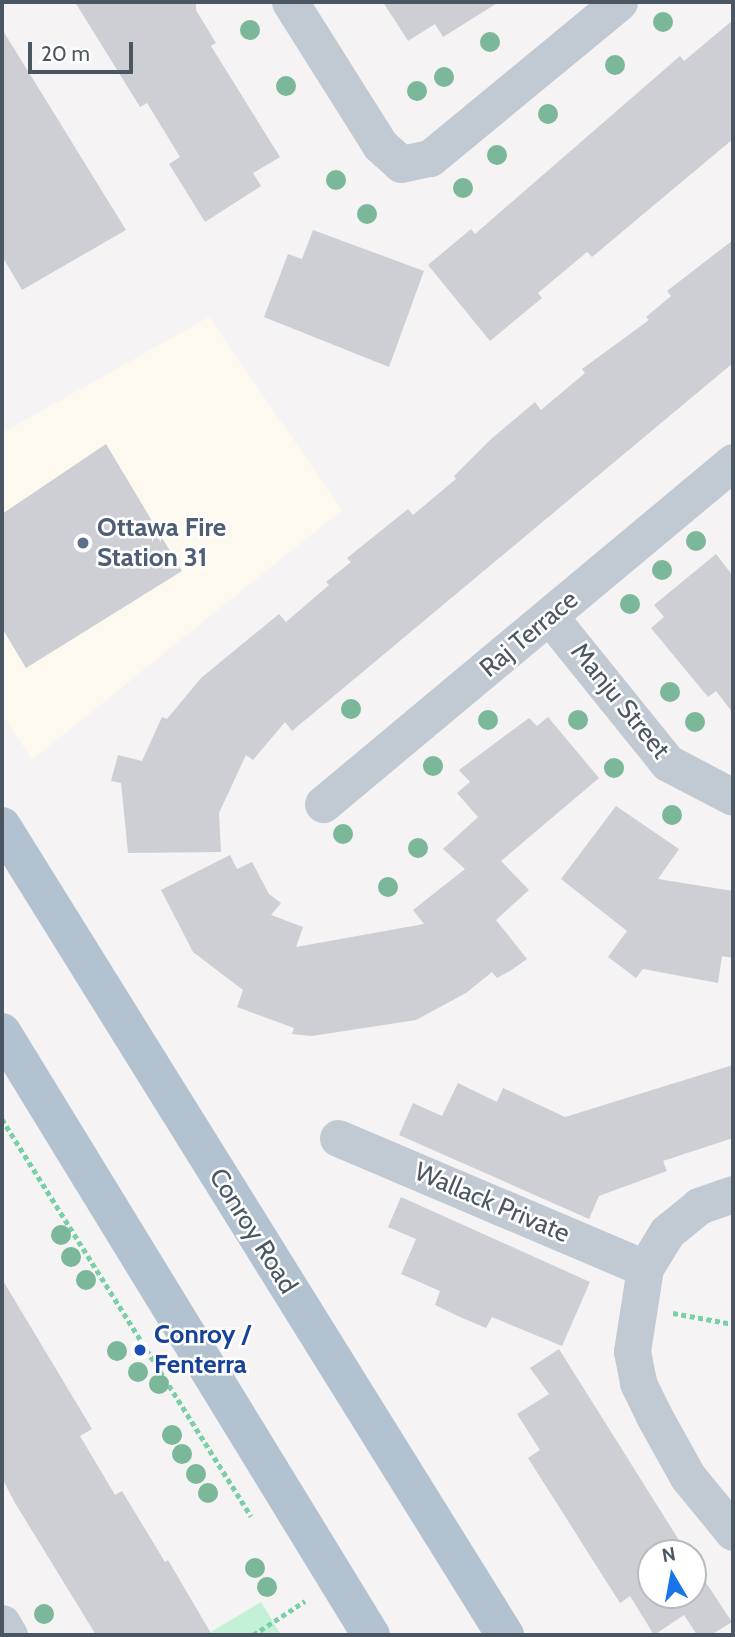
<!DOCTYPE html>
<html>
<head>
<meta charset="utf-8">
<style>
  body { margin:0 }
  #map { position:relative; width:735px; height:1637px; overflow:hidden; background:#f5f3f3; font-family:Cabin,sans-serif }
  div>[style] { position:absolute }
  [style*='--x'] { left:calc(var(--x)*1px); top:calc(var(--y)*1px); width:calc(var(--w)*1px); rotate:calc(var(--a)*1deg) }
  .commercial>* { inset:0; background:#fdf9ef }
  .green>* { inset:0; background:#c3f1d5 }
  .building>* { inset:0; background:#cdcfd5 }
  .path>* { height:4.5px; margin-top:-2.25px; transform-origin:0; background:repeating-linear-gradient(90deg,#7ad0a6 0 5px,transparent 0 8.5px) }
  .minor>* { height:37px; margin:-18.5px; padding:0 18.5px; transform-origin:18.5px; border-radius:18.5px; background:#c1cad2 }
  .major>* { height:38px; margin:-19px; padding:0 19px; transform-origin:19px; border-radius:19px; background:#b3c2d1 }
  .trees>* { width:20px; height:20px; margin:-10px; border-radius:50%; background:#7bb799 }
  .dots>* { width:19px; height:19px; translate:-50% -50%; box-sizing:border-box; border:4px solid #fff; border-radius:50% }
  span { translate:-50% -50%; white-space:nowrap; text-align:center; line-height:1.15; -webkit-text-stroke:5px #fff; paint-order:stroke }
  .service-label { font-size:26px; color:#4e5e75; font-weight:700 }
  .left { translate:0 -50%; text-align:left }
  .street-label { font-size:26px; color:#4a5661 }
  .transit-label { font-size:26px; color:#164399; font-weight:700 }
  .frame { position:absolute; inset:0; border:4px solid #4a5661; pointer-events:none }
  .north { position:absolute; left:637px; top:1539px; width:70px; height:70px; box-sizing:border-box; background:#fff; border:2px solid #b7bbc0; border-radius:50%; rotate:350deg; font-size:19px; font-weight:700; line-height:28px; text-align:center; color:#4a5661 }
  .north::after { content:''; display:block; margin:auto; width:24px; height:32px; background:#1a73e8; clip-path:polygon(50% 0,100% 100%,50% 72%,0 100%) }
  .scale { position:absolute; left:28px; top:42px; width:105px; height:32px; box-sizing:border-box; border:4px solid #4a5661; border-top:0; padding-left:9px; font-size:21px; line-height:24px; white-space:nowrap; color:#4a5661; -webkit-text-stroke:5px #fff; paint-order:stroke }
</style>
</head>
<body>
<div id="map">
  <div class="commercial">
    <i style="clip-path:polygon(209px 317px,342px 510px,32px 760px,2px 714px,2px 433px)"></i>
  </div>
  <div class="green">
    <i style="clip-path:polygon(261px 1602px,281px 1635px,206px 1635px)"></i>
  </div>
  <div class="building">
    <i style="clip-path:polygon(75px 2px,196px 2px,196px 10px,216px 43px,211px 46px,280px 157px,253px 173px,261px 186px,205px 222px,169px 164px,180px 157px,147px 103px,140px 107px)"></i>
    <i style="clip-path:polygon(383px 2px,499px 2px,443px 37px,435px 24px,408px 41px)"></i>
    <i style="clip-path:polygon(733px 20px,733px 139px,592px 257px,587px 252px,538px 293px,542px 298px,490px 341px,428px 265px,471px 229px,475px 234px,680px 56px,684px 61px)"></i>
    <i style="clip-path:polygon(2px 29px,126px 230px,22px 290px,2px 256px)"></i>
    <i style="clip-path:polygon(313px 230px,424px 271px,389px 367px,264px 317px,288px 254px,302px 259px)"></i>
    <i style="clip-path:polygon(733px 240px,733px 363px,292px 731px,285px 722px,253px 760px,246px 755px,219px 813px,221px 852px,128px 853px,121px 783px,111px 781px,118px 755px,142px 761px,162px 717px,167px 719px,201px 678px,279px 614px,286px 622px,329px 585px,326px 582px,351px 562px,347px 558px,408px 509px,413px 515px,456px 479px,454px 476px,490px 440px,535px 402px,541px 410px,585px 373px,582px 369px,649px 320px,646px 317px,671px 296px,667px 291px)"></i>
    <i style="clip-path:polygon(106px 444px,182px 571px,26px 668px,2px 628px,2px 514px)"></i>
    <i style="clip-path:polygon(716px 554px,733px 576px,733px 713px,716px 691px,708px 697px,651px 628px,664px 617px,654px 605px)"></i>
    <i style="clip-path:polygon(548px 717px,599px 778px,501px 861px,529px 890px,496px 920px,527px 959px,510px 971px,497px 978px,492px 972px,466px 993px,416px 1020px,312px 1036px,292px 1034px,294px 1028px,237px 1007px,243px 990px,193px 952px,161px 890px,230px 855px,237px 869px,252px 862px,269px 894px,281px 903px,271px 915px,303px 927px,296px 947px,424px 924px,413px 910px,465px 869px,443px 849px,478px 817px,457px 793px,470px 782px,459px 770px,529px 718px,537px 726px)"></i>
    <i style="clip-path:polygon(616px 806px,679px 849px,658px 879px,733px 891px,733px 958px,722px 956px,718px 983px,643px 969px,636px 978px,608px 957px,627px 931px,561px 879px)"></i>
    <i style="clip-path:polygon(733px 1065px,733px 1138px,663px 1161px,667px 1171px,599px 1196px,589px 1219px,399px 1135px,413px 1103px,442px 1116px,458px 1083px,497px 1102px,503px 1088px,565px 1117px)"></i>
    <i style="clip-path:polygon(401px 1197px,590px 1282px,562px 1346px,492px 1317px,486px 1328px,460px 1317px,435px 1305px,440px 1291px,401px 1274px,416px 1239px,388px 1227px)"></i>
    <i style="clip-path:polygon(2px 1279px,92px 1429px,80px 1436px,115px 1495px,122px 1491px,165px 1562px,168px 1560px,212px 1635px,96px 1635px,15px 1503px,2px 1478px)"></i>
    <i style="clip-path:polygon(559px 1349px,687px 1553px,651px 1553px,651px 1595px,693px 1595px,693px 1563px,732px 1622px,711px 1635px,697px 1635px,684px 1615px,654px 1635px,630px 1596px,620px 1603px,528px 1458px,540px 1450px,517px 1414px,549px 1394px,530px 1368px)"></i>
  </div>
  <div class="path">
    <i style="--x:2;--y:1119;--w:469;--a:57.9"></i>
    <i style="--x:673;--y:1313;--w:61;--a:10.4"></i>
    <i style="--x:253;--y:1635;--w:62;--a:-33.2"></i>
  </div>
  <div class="minor">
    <i style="--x:290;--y:2;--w:169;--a:57.8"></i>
    <i style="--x:380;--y:145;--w:28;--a:42"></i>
    <i style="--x:401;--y:164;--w:30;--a:-12"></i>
    <i style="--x:430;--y:158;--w:245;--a:-39.5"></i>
    <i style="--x:550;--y:617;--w:188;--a:51.1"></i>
    <i style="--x:668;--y:763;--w:73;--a:27.6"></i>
    <i style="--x:323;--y:804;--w:534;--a:-39.83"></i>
    <i style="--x:338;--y:1138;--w:333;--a:23"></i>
    <i style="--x:733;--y:1194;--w:36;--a:161"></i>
    <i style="--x:699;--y:1206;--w:41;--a:140.9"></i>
    <i style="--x:667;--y:1232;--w:42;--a:121.4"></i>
    <i style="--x:645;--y:1268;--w:84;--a:98.9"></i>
    <i style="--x:632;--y:1351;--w:33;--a:79"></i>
    <i style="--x:638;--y:1383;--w:37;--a:64"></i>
    <i style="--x:654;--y:1416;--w:70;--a:60.9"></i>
    <i style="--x:688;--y:1477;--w:71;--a:50.7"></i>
    <i style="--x:2;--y:1623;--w:14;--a:60"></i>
  </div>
  <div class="major">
    <i style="--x:2;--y:826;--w:953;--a:58.13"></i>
    <i style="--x:2;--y:1032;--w:707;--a:58.54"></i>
  </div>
  <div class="trees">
    <i style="left:663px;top:22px"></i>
    <i style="left:250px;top:30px"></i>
    <i style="left:490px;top:42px"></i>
    <i style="left:615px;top:65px"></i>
    <i style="left:444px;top:77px"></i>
    <i style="left:286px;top:86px"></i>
    <i style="left:417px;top:91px"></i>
    <i style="left:548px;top:114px"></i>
    <i style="left:497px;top:155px"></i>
    <i style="left:336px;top:180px"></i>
    <i style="left:463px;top:188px"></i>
    <i style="left:367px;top:214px"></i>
    <i style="left:696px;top:541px"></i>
    <i style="left:662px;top:570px"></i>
    <i style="left:630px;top:604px"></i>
    <i style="left:670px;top:692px"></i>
    <i style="left:351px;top:709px"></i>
    <i style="left:488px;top:720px"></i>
    <i style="left:578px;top:720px"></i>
    <i style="left:695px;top:722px"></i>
    <i style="left:433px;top:766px"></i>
    <i style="left:614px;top:768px"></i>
    <i style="left:672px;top:815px"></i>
    <i style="left:343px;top:834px"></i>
    <i style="left:418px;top:848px"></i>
    <i style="left:388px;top:887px"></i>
    <i style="left:61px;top:1235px"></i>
    <i style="left:71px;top:1257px"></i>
    <i style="left:86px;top:1280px"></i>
    <i style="left:117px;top:1351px"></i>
    <i style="left:138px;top:1372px"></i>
    <i style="left:159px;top:1384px"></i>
    <i style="left:172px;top:1435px"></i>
    <i style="left:182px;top:1454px"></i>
    <i style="left:196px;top:1474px"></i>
    <i style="left:208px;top:1493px"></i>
    <i style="left:255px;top:1568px"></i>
    <i style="left:267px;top:1587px"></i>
    <i style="left:44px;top:1614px"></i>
  </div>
  <div class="dots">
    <i style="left:83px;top:543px;background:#5c6f8a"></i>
    <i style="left:140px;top:1350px;background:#1a4fb4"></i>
  </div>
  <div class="service-label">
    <span class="left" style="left:97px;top:543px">Ottawa Fire<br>Station 31</span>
  </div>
  <div class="street-label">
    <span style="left:529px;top:634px;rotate:-40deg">Raj Terrace</span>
    <span style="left:620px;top:701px;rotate:51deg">Manju Street</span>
    <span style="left:492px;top:1203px;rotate:23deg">Wallack Private</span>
    <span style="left:253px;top:1231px;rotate:58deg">Conroy Road</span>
  </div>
  <div class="transit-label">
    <span class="left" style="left:154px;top:1350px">Conroy /<br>Fenterra</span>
  </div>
  <div class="frame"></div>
  <div class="north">N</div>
  <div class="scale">20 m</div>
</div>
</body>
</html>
